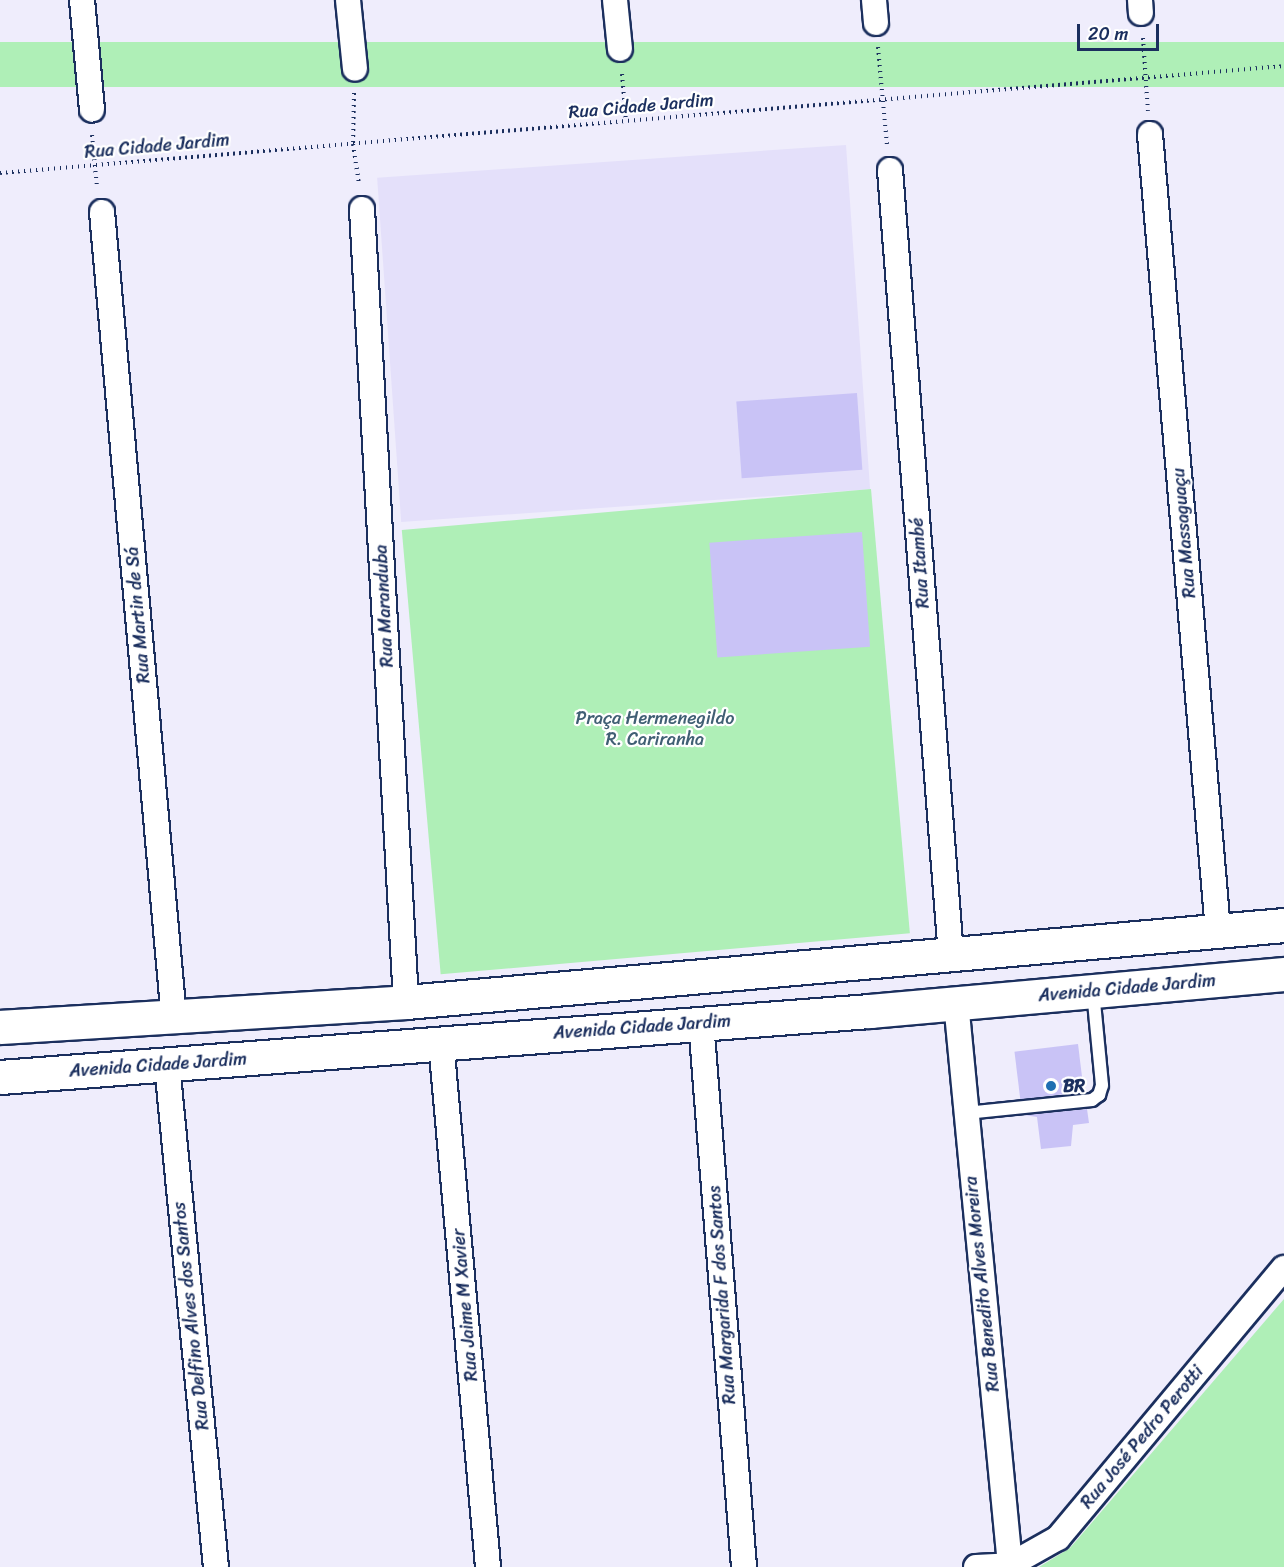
<!DOCTYPE html>
<html>
<head>
<meta charset="utf-8">
<style>
  body { margin:0 }
  #map { position:relative; width:1284px; height:1567px; overflow:hidden; background:#efedfc; font-family:Sriracha,sans-serif }
  div>[style] { position:absolute }
  [style*='--x'] { left:calc(var(--x)*1px); top:calc(var(--y)*1px); width:calc(var(--w)*1px); rotate:calc(var(--a)*1deg) }
  .built>* { inset:0; background:#e4e0fa; transform-origin:0 0 }
  .green>* { inset:0; background:#afefb7; transform-origin:0 0 }
  .building>* { inset:0; background:#c9c3f6; transform-origin:0 0 }
  .path>* { height:4px; margin-top:-2px; transform-origin:0; background:repeating-linear-gradient(90deg,#1b2f5e 0 1.5px,transparent 0 6px) }
  .roads { filter:drop-shadow(2px 0 #1b2f5e) drop-shadow(-2px 0 #1b2f5e) drop-shadow(0 2px #1b2f5e) drop-shadow(0 -2px #1b2f5e) }
  .service>* { height:12px; margin:-6px; padding:0 6px; transform-origin:6px; border-radius:6px; background:#fff }
  .minor>* { height:24px; margin:-12px; padding:0 12px; transform-origin:12px; border-radius:12px; background:#fff }
  .secondary>* { height:33px; margin:-16.5px; padding:0 16.5px; transform-origin:16.5px; border-radius:16.5px; background:#fff }
  .dots>* { width:16px; height:16px; translate:-50% -50%; box-sizing:border-box; border:3px solid #fff; border-radius:50% }
  span { translate:-50% -50%; white-space:nowrap; text-align:center; line-height:1.15; -webkit-text-stroke:4.5px #fff; paint-order:stroke }
  .street-label { font-size:18px; color:#1b2f5e }
  .park-label { font-size:18px; color:#405f74 }
  .poi-label { font-size:18px; color:#1b2f5e; font-weight:700 }
  .left { translate:0 -50%; text-align:left }
  .scale { position:absolute; left:1077px; top:24px; width:82px; height:27px; box-sizing:border-box; border:3px solid #1b2f5e; border-top:0; padding-left:8px; font-size:18px; line-height:21px; white-space:nowrap; color:#1b2f5e; -webkit-text-stroke:4px #fff; paint-order:stroke }
</style>
</head>
<body>
<div id="map">
  <div class="built">
    <i style="left:846px;top:145px;width:345px;height:470px;rotate:86deg"></i>
  </div>
  <div class="green">
    <i style="left:1284px;top:42px;width:45px;height:1288px;rotate:90deg"></i>
    <i style="left:871px;top:489px;width:446px;height:471px;rotate:85deg"></i>
    <i style="clip-path:polygon(1284px 1299px,1284px 1567px,1039px 1567px,1070px 1548px)"></i>
  </div>
  <div class="building">
    <i style="left:857px;top:393px;width:77px;height:121px;rotate:86deg"></i>
    <i style="left:862px;top:532px;width:115px;height:153px;rotate:86deg"></i>
    <i style="left:1078px;top:1044px;width:48px;height:64px;rotate:83deg"></i>
    <i style="clip-path:polygon(1087px 1109px,1089px 1123px,1073px 1125px,1071px 1146px,1041px 1149px,1037px 1117px,1024px 1115px)"></i>
  </div>
  <div class="path">
    <i style="--x:1143;--y:38;--w:73;--a:86.1"></i>
    <i style="--x:878;--y:47;--w:98;--a:84.8"></i>
    <i style="--x:622;--y:74;--w:47;--a:85.1"></i>
    <i style="--x:354;--y:93;--w:51;--a:91.1"></i>
    <i style="--x:353;--y:144;--w:40;--a:81.5"></i>
    <i style="--x:92;--y:135;--w:52;--a:84.5"></i>
    <i style="--x:0;--y:173;--w:1288;--a:-4.76"></i>
  </div>
  <div class="roads">
    <div class="service">
      <i style="--x:966;--y:1113;--w:127;--a:-5.9"></i>
      <i style="--x:1092;--y:1100;--w:9;--a:-36"></i>
      <i style="--x:1099;--y:1095;--w:10;--a:-73"></i>
      <i style="--x:1102;--y:1085;--w:93;--a:-95.5"></i>
    </div>
    <div class="minor">
      <i style="--x:82;--y:0;--w:110;--a:84.8"></i>
      <i style="--x:348;--y:0;--w:69;--a:84.2"></i>
      <i style="--x:615;--y:0;--w:49;--a:84.2"></i>
      <i style="--x:874;--y:0;--w:23;--a:85"></i>
      <i style="--x:1140;--y:0;--w:13;--a:86"></i>
      <i style="--x:1150;--y:134;--w:800;--a:85.12"></i>
      <i style="--x:890;--y:170;--w:787;--a:85.56"></i>
      <i style="--x:362;--y:209;--w:794;--a:86.82"></i>
      <i style="--x:102;--y:212;--w:809;--a:84.9"></i>
      <i style="--x:956;--y:1002;--w:566;--a:84.52"></i>
      <i style="--x:701;--y:1022;--w:547;--a:85.49"></i>
      <i style="--x:441;--y:1042;--w:527;--a:84.88"></i>
      <i style="--x:167;--y:1065;--w:504;--a:84.43"></i>
      <i style="--x:976;--y:1567;--w:34;--a:-3"></i>
      <i style="--x:1010;--y:1565;--w:55;--a:-29.4"></i>
      <i style="--x:1058;--y:1538;--w:352;--a:-50.1"></i>
    </div>
    <div class="secondary">
      <i style="--x:0;--y:1027;--w:407;--a:-3.5"></i>
      <i style="--x:406;--y:1002;--w:881;--a:-5.01"></i>
      <i style="--x:0;--y:1077;--w:872;--a:-4.34"></i>
      <i style="--x:869;--y:1011;--w:417;--a:-5.1"></i>
    </div>
  </div>
  <div class="dots">
    <i style="left:1051px;top:1086px;background:#1f6fb2"></i>
  </div>
  <div class="street-label">
    <span style="left:641px;top:106px;rotate:-5deg">Rua Cidade Jardim</span>
    <span style="left:157px;top:146px;rotate:-5deg">Rua Cidade Jardim</span>
    <span style="left:1184px;top:533px;rotate:-95deg">Rua Massaguaçu</span>
    <span style="left:920px;top:563px;rotate:-94deg">Rua Itambé</span>
    <span style="left:384px;top:606px;rotate:-93deg">Rua Maranduba</span>
    <span style="left:138px;top:615px;rotate:-95deg">Rua Martin de Sá</span>
    <span style="left:1127px;top:988px;rotate:-5deg">Avenida Cidade Jardim</span>
    <span style="left:642px;top:1027px;rotate:-4deg">Avenida Cidade Jardim</span>
    <span style="left:158px;top:1065px;rotate:-4deg">Avenida Cidade Jardim</span>
    <span style="left:982px;top:1284px;rotate:-96deg">Rua Benedito Alves Moreira</span>
    <span style="left:722px;top:1295px;rotate:-94deg">Rua Margarida F dos Santos</span>
    <span style="left:465px;top:1305px;rotate:-95deg">Rua Jaime M Xavier</span>
    <span style="left:191px;top:1316px;rotate:-96deg">Rua Delfino Alves dos Santos</span>
    <span style="left:1142px;top:1437px;rotate:-50deg">Rua José Pedro Perotti</span>
  </div>
  <div class="park-label">
    <span style="left:655px;top:729px">Praça Hermenegildo<br>R. Cariranha</span>
  </div>
  <div class="poi-label">
    <span class="left" style="left:1063px;top:1086px">BR</span>
  </div>
  <div class="scale">20 m</div>
</div>
</body>
</html>
